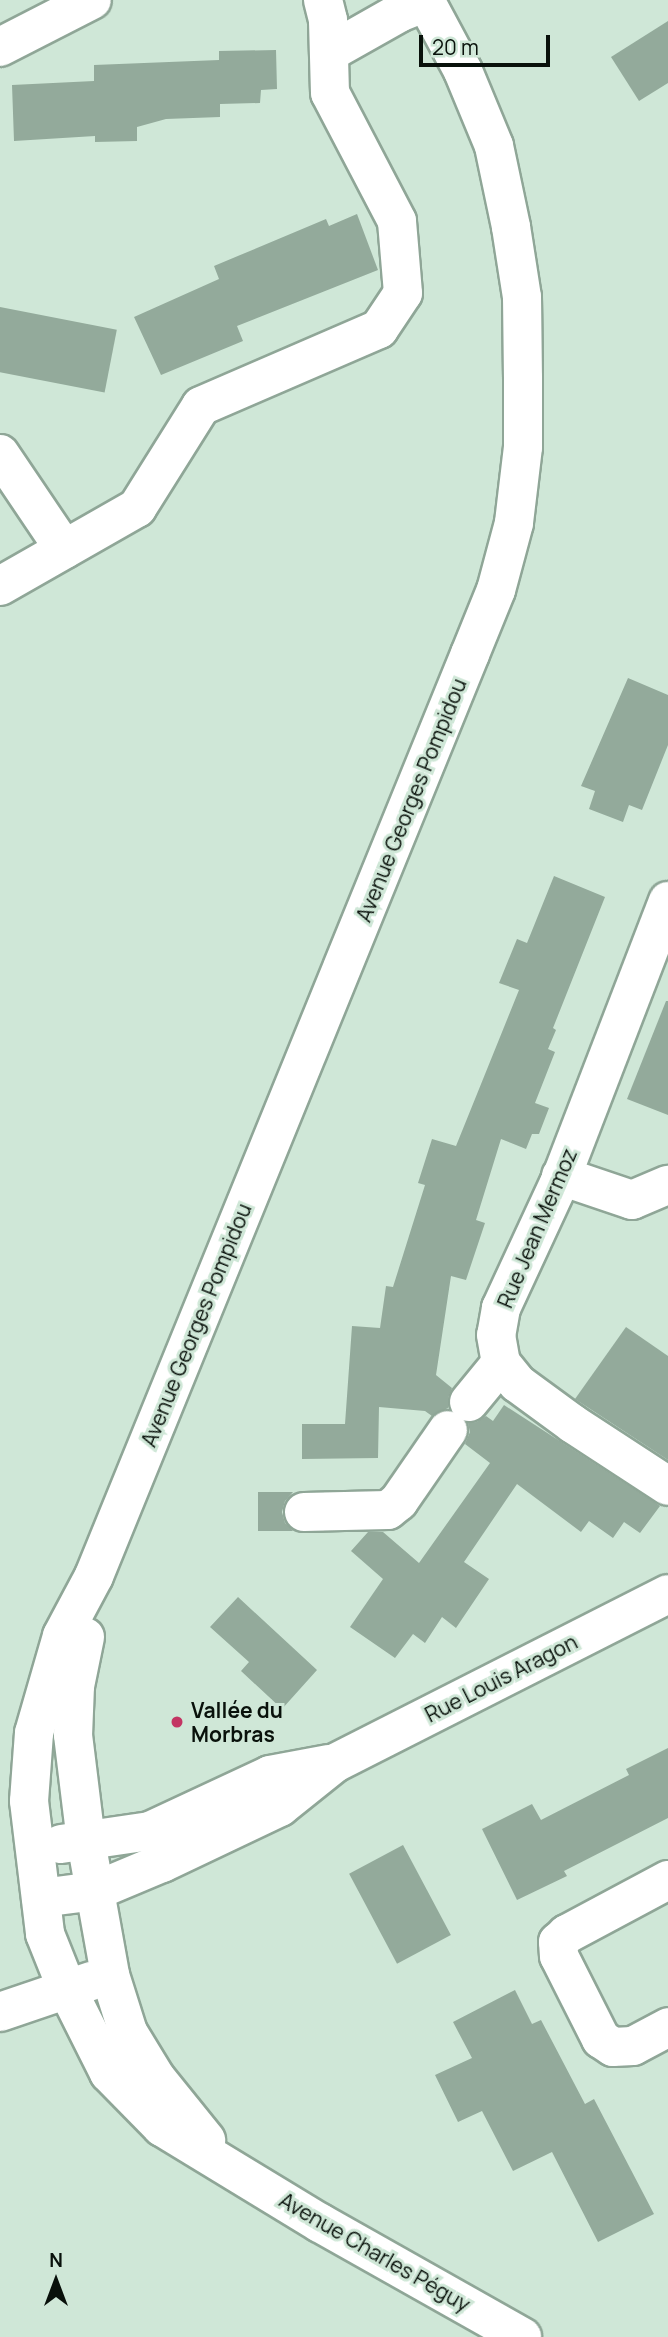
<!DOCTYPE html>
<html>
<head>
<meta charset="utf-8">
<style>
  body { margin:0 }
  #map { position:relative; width:668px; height:2337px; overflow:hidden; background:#cfe7d7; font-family:Manrope,sans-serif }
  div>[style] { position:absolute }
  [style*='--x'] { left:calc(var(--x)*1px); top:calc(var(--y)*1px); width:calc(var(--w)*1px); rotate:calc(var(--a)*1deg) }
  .building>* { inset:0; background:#93aa9b; transform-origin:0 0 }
  .roads { filter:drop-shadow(2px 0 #8fa697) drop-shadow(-2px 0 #8fa697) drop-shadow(0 2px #8fa697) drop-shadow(0 -2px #8fa697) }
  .minor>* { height:38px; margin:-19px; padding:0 19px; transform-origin:19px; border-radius:19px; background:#fff }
  .dots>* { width:19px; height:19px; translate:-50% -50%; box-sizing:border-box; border:4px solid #cfe7d7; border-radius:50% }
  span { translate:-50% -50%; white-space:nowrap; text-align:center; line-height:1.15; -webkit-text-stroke:6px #cfe7d7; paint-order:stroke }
  .street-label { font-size:21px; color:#09110b }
  .poi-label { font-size:21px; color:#09110b; font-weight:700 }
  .left { translate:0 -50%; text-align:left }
  .north { position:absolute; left:21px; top:2246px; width:70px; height:70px; -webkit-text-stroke:5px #cfe7d7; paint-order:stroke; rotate:0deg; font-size:19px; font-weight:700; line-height:28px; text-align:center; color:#09110b }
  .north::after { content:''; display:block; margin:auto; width:24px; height:32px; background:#09110b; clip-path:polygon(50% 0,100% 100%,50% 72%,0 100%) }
  .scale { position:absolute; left:419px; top:35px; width:131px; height:32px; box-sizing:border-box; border:4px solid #09110b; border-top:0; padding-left:9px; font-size:21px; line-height:24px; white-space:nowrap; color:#09110b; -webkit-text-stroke:5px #cfe7d7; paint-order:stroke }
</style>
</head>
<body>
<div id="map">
  <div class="building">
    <i style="clip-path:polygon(668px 21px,668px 83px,639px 101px,611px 57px)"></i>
    <i style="clip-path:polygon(276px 50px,277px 89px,261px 90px,260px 103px,220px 104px,220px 117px,166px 119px,137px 127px,137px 141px,95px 142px,95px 136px,14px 141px,12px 85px,94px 81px,94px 65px,219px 60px,219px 51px)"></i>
    <i style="clip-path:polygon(357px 214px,378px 270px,237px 326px,243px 341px,161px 375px,134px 317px,219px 279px,214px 266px,326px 219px,329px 226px)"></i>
    <i style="left:0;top:307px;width:119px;height:64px;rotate:11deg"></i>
    <i style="clip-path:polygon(628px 678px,668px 695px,668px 745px,642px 810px,629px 805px,623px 822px,589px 809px,595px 791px,581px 786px)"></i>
    <i style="clip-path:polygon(554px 876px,605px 897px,553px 1028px,556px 1030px,548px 1049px,555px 1052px,535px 1103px,549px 1108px,539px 1134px,532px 1134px,526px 1149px,501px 1139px,476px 1220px,485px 1223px,466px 1280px,451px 1276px,436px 1375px,452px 1388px,448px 1398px,448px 1408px,432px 1416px,425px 1411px,379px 1407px,378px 1458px,302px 1459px,302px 1424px,345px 1424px,352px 1326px,380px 1328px,386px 1286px,393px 1287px,425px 1185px,418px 1183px,432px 1139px,456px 1146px,519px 990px,499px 983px,517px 939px,527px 943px)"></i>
    <i style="clip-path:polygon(666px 1001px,668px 1001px,668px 1115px,627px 1099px)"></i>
    <i style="clip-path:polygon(626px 1327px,668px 1356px,668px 1460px,575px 1399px)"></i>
    <i style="clip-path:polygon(504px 1405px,660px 1506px,640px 1533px,624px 1522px,613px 1538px,589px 1521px,581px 1532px,517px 1484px,464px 1562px,489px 1579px,456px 1628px,442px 1617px,425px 1643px,413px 1634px,395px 1658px,350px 1627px,383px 1579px,351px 1551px,368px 1532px,383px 1532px,419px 1563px,490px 1463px,465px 1444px,470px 1432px,468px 1423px,477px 1422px,486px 1416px,493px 1421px)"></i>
    <i style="clip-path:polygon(258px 1492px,293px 1492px,285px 1501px,282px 1512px,285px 1523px,293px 1531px,258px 1531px)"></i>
    <i style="clip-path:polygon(238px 1597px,317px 1670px,282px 1709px,241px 1671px,249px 1662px,210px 1627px)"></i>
    <i style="clip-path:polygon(668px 1748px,668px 1818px,564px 1871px,567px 1876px,517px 1900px,482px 1829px,532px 1804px,541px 1820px,629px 1775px,626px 1769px)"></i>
    <i style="left:403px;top:1845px;width:102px;height:61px;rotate:62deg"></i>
    <i style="clip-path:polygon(515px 1990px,532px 2024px,541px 2020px,585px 2104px,594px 2099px,654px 2214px,598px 2242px,552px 2152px,513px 2171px,482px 2111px,458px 2122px,435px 2075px,472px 2058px,453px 2022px)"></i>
  </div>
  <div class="roads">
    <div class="minor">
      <i style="--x:425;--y:0;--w:81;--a:61.8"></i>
      <i style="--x:463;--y:71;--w:81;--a:67.5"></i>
      <i style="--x:494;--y:146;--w:83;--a:78.1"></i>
      <i style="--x:511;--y:227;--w:71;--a:81.1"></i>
      <i style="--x:522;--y:297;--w:81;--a:89.3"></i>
      <i style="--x:523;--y:378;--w:69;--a:90"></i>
      <i style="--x:523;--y:447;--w:77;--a:96.8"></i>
      <i style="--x:514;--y:523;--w:69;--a:105"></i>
      <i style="--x:496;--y:590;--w:69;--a:112.1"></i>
      <i style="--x:470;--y:654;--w:996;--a:112.19"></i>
      <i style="--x:94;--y:1576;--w:68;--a:118.1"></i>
      <i style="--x:62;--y:1636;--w:101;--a:106.1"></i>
      <i style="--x:34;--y:1733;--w:68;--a:94.2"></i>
      <i style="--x:29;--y:1801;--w:134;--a:83.1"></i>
      <i style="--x:45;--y:1934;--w:59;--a:68.2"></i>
      <i style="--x:67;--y:1989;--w:94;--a:63.4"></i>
      <i style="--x:109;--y:2073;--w:76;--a:45.5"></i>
      <i style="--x:162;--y:2127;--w:185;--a:31.3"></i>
      <i style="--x:320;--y:2223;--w:232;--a:29.4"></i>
      <i style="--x:0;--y:47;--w:103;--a:-27.1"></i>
      <i style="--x:330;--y:52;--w:79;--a:-29.5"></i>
      <i style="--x:399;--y:13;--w:29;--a:-22"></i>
      <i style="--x:0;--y:454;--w:115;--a:56"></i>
      <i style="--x:0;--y:586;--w:158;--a:-29.7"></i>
      <i style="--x:137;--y:508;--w:120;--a:-57.9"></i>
      <i style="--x:201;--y:406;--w:194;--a:-23.4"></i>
      <i style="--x:379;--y:329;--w:43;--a:-56.3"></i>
      <i style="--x:403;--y:293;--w:72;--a:-94.8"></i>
      <i style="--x:397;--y:221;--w:144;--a:-117.6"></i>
      <i style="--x:330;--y:93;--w:73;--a:-91.6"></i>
      <i style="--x:328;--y:20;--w:21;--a:-104"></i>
      <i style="--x:668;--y:901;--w:302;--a:111.1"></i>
      <i style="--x:559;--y:1183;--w:138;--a:114.9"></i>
      <i style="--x:501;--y:1308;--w:27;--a:100"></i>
      <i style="--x:496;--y:1335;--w:28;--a:80"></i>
      <i style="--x:501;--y:1363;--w:26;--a:51"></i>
      <i style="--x:517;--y:1383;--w:69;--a:36.2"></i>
      <i style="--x:573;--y:1424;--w:113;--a:33.1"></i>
      <i style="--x:561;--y:1176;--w:75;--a:18.7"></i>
      <i style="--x:632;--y:1200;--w:39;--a:-23"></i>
      <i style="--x:469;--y:1402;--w:50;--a:-50.6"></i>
      <i style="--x:304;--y:1512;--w:84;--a:-1.4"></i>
      <i style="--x:388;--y:1510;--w:14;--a:-39"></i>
      <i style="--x:399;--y:1501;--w:86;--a:-55.4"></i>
      <i style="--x:85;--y:1637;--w:50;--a:101.5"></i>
      <i style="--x:75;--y:1686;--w:49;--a:92.3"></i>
      <i style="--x:73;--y:1735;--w:107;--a:83"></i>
      <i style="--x:86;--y:1841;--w:136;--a:79.8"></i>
      <i style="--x:110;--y:1975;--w:60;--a:72.5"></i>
      <i style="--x:128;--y:2032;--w:54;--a:58.7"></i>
      <i style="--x:156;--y:2078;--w:80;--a:51.1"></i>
      <i style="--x:61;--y:1844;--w:90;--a:-8.3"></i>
      <i style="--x:150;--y:1831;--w:132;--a:-25"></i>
      <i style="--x:270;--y:1775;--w:60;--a:-10.6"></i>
      <i style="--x:668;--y:1880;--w:115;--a:151.9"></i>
      <i style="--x:567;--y:1934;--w:12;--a:138"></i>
      <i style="--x:558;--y:1942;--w:14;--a:86"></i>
      <i style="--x:559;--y:1956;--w:93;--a:63.2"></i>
      <i style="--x:601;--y:2039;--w:14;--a:34"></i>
      <i style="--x:613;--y:2047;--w:20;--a:-3"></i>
      <i style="--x:633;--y:2046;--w:40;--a:-28"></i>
      <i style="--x:41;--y:1898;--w:54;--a:-7.4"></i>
      <i style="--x:95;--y:1891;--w:73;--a:-22.7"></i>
      <i style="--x:162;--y:1863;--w:131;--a:-25.4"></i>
      <i style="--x:280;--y:1807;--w:70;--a:-38.7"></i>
      <i style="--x:335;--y:1763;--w:373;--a:-26.9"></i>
      <i style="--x:0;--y:2012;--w:96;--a:-18.8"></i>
    </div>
  </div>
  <div class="dots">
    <i style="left:177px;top:1722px;background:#c33563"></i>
  </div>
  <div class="street-label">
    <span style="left:411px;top:800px;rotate:-68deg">Avenue Georges Pompidou</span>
    <span style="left:537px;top:1228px;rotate:-67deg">Rue Jean Mermoz</span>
    <span style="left:196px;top:1325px;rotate:-68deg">Avenue Georges Pompidou</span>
    <span style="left:501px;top:1678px;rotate:-27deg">Rue Louis Aragon</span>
    <span style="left:375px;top:2252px;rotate:30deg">Avenue Charles Péguy</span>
  </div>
  <div class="poi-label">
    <span class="left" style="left:191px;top:1722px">Vallée du<br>Morbras</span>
  </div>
  <div class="north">N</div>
  <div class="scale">20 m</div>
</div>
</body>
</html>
